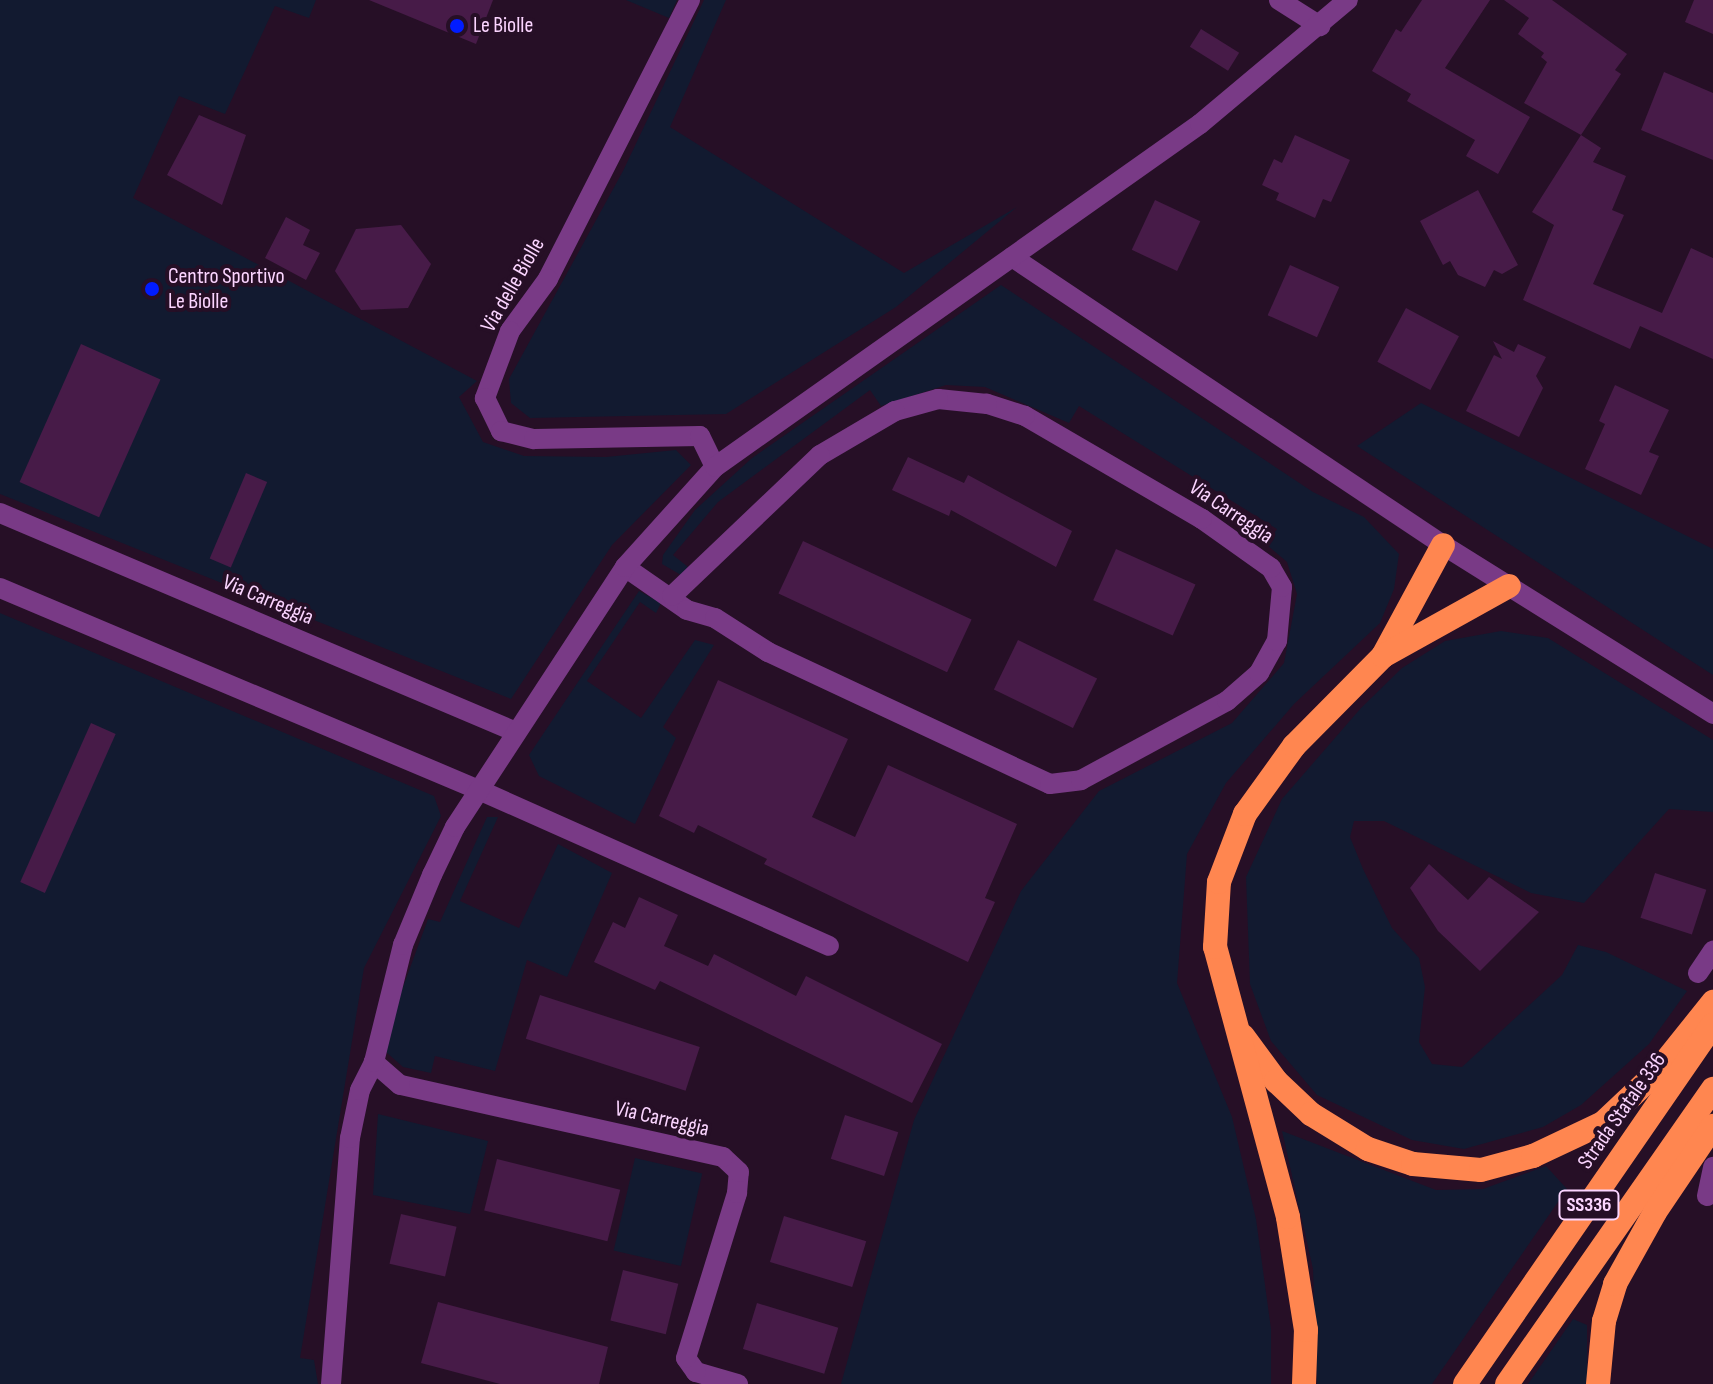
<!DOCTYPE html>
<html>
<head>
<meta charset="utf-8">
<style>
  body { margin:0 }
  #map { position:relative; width:1713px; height:1384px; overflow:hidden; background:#260f26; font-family:"Sofia Sans Condensed",sans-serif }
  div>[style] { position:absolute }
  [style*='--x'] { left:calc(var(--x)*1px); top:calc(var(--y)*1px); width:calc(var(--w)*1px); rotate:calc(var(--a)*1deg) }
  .green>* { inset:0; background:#121a30; transform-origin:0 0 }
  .building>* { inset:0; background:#471b48; transform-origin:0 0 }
  .minor>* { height:20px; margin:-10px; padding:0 10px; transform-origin:10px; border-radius:10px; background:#793a86 }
  .highway>* { height:24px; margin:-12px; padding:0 12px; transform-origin:12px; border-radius:12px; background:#ff8650 }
  .dots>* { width:22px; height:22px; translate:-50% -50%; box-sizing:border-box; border:4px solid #260f26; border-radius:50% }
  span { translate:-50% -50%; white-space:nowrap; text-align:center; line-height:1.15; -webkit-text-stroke:8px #260f26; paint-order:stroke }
  .shield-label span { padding:2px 6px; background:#260f26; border:2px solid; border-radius:6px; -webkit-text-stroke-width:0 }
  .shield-label { font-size:20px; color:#fbd5ff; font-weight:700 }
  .poi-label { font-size:22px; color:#fbd5ff }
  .left { translate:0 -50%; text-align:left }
  .street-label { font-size:22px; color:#fbd5ff }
</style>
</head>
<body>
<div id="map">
  <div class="green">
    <i style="clip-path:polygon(0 0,316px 0,309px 18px,275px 6px,225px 114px,179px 96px,133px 198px,477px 381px,459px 397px,483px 442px,524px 456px,606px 457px,676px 450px,691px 465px,612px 545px,511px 699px,0 494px)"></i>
    <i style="clip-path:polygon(626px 0,677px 0,669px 18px)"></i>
    <i style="clip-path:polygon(704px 0,726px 0,670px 127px,904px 273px,1017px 207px,896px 307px,726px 414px,530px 418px,511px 403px,509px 379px,623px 171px)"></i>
    <i style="clip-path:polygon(1001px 285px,1313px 492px,1364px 517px,1399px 554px,1394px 589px,1380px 623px,1294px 704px,1226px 783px,1187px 854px,1177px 983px,1232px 1117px,1256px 1219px,1271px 1329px,1271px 1384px,841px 1384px,914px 1120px,1021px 891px,1099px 791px,1232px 723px,1284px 663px,1297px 594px,1287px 562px,1267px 545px,1277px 529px,1079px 406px,1069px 423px,985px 387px,946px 385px,881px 406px,870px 390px,718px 502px,673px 555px,688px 567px,681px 575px,662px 564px,663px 555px,695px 510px,752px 458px)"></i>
    <i style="clip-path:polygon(1421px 403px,1713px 549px,1713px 675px,1357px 446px)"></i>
    <i style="clip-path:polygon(639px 591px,661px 603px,656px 613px,640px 602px,587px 681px,641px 718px,695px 640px,714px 645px,663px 727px,676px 738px,635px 824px,539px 776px,529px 755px)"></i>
    <i style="clip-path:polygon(0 613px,434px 796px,441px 816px,364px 968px,300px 1358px,314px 1360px,318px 1384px,0 1384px)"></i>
    <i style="clip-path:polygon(1501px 631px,1548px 638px,1713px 740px,1713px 812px,1669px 809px,1584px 903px,1531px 893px,1384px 821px,1354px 821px,1350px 837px,1363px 869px,1392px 928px,1419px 958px,1425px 987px,1419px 1042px,1432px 1064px,1462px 1067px,1562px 975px,1578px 945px,1606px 952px,1687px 991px,1649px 1044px,1581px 1105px,1543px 1127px,1464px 1149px,1412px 1140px,1317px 1095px,1271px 1041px,1250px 984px,1246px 877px,1282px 799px,1361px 708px,1402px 668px,1445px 641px)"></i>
    <i style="clip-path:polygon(487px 817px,498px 817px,460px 901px,519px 928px,558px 844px,612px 873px,567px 977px,527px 960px,495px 1071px,435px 1056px,431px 1073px,403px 1067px,385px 1051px,396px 1006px,428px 919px,440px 922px)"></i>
    <i style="clip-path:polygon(378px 1114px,488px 1141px,470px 1214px,373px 1195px)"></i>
    <i style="clip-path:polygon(1282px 1131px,1436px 1190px,1483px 1189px,1546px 1166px,1567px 1189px,1432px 1384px,1317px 1384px,1313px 1269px)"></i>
    <i style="left:635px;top:1158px;width:69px;height:95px;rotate:13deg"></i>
    <i style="clip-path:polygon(1573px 1319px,1587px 1325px,1587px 1384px,1528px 1384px)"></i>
  </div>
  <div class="building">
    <i style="clip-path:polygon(369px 0,493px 0,476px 44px)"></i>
    <i style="clip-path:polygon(1422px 0,1490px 0,1445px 68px,1530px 117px,1498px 174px,1466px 156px,1475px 140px,1407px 101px,1411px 94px,1372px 71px,1396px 29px,1401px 32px)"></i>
    <i style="clip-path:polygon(1504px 0,1552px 0,1627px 54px,1615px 70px,1621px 74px,1581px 135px,1524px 103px,1547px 62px,1541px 57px,1544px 53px,1518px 34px,1529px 18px)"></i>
    <i style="clip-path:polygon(1694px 0,1713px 0,1713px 34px,1685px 22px)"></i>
    <i style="left:1201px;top:29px;width:45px;height:21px;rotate:32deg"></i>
    <i style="clip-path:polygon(1664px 72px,1713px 93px,1713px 160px,1641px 130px)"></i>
    <i style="clip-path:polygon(199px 115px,246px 135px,222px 205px,167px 175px)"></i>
    <i style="clip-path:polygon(1295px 135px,1350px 160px,1331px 202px,1323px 199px,1315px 218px,1276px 200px,1279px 193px,1262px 185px,1274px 159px,1282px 163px)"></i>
    <i style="clip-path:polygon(1581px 135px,1601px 148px,1593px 162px,1626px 176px,1612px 210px,1624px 215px,1593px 284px,1662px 313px,1691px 248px,1713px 258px,1713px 359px,1640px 326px,1630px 349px,1523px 300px,1554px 225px,1532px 212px)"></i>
    <i style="clip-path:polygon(1478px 190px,1518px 265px,1502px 274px,1494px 270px,1485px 287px,1458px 275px,1450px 261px,1443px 265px,1420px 221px)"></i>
    <i style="left:1155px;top:200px;width:50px;height:55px;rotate:25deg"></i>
    <i style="clip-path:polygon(286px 217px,310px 230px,303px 245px,320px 253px,306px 280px,265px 258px)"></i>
    <i style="clip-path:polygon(401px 225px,431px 264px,408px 308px,361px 310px,335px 271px,356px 229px)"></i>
    <i style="left:1290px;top:265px;width:54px;height:55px;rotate:24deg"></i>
    <i style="left:1406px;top:308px;width:60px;height:61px;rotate:28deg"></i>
    <i style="clip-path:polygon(1493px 341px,1514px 352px,1518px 344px,1546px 357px,1536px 376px,1543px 388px,1519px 437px,1466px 411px,1494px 355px,1502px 359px)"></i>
    <i style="left:81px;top:344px;width:87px;height:151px;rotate:24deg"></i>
    <i style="clip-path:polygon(1615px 385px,1669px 410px,1649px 452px,1659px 456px,1641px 495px,1585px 469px,1605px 424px,1599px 421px)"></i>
    <i style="clip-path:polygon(908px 457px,964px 483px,968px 475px,1072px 531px,1056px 567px,951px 510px,949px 516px,892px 490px)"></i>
    <i style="left:246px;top:473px;width:23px;height:93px;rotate:23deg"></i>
    <i style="left:803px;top:541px;width:186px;height:58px;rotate:25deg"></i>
    <i style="left:1116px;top:549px;width:87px;height:56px;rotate:24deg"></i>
    <i style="left:1018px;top:640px;width:88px;height:55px;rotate:26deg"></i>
    <i style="clip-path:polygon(718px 680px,848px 739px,812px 817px,855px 837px,888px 765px,1017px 824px,985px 898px,995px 902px,968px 962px,764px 864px,767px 859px,698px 825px,694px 833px,659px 816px)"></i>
    <i style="left:91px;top:723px;width:27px;height:174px;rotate:24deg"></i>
    <i style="clip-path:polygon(1429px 864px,1468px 900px,1489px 877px,1539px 912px,1480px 971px,1438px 931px,1410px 888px)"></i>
    <i style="left:1655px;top:873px;width:54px;height:47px;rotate:18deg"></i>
    <i style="clip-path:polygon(639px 897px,678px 915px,664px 946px,708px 966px,714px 954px,796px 996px,806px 976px,942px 1044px,912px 1103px,660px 981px,655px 990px,594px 962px,613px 922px,625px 928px)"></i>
    <i style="left:540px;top:995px;width:168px;height:46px;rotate:18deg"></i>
    <i style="left:845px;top:1115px;width:56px;height:46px;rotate:18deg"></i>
    <i style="left:497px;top:1159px;width:127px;height:53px;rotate:14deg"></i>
    <i style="left:401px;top:1214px;width:57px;height:51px;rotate:13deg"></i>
    <i style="left:784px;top:1216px;width:86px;height:48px;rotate:17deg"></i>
    <i style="left:623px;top:1270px;width:57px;height:52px;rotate:14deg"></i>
    <i style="clip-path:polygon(438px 1302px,608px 1347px,599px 1384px,500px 1384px,421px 1363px)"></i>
    <i style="left:757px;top:1303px;width:85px;height:48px;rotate:17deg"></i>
  </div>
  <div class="minor">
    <i style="--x:690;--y:0;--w:313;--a:117"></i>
    <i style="--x:548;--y:279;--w:64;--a:126.2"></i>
    <i style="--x:510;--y:331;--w:72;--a:110.5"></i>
    <i style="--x:485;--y:398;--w:37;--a:64"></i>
    <i style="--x:501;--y:431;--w:34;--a:14"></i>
    <i style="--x:534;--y:439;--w:166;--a:-1"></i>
    <i style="--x:700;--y:436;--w:34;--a:64"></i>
    <i style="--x:1279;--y:0;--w:49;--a:32.4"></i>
    <i style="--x:1012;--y:257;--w:518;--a:33.75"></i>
    <i style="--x:1443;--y:545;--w:319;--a:32"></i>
    <i style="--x:0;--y:513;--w:561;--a:23"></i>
    <i style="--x:625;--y:567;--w:75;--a:34.7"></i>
    <i style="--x:687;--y:610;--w:29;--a:16"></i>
    <i style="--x:715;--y:618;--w:63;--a:32.7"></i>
    <i style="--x:768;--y:652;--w:311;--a:25.1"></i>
    <i style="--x:1050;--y:784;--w:31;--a:-7"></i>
    <i style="--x:1081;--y:780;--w:166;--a:-28.4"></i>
    <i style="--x:1227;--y:701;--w:43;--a:-41.2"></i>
    <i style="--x:1259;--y:673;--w:37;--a:-61"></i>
    <i style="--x:1277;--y:641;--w:54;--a:-84.7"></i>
    <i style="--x:1282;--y:587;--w:22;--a:-120"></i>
    <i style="--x:1271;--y:568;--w:85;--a:-144.6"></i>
    <i style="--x:1202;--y:519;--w:205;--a:-149.8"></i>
    <i style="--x:1025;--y:416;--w:40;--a:-162"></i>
    <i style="--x:987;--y:404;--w:49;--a:-174.2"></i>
    <i style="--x:938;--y:399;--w:45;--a:164.4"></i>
    <i style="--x:895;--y:411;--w:87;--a:149.6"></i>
    <i style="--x:820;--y:455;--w:204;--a:136.4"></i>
    <i style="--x:0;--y:588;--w:520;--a:22.87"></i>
    <i style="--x:479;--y:790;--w:383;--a:24"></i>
    <i style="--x:1698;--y:973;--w:27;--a:-56"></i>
    <i style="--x:1707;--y:1196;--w:30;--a:-78"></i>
    <i style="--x:331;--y:1384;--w:247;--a:-85.6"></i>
    <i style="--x:350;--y:1138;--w:49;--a:-78.2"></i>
    <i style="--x:360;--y:1090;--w:31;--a:-63"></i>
    <i style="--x:738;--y:1384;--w:44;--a:-164.1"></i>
    <i style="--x:696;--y:1372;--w:17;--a:-126"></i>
    <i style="--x:686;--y:1358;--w:173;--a:-72.8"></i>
    <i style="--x:737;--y:1193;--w:21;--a:-85"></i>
    <i style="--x:739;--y:1172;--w:22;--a:-137"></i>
    <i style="--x:723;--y:1157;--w:331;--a:-167.4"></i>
    <i style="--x:400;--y:1085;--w:35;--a:-139"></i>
    <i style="--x:374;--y:1062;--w:121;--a:-76.1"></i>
    <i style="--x:403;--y:945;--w:76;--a:-67.5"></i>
    <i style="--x:432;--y:875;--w:53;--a:-64.4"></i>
    <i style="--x:455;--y:827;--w:311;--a:-56.8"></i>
    <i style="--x:625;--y:567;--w:135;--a:-48"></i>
    <i style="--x:715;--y:467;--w:594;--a:-35.27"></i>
    <i style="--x:1200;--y:124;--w:193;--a:-40"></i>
  </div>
  <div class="highway">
    <i style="--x:1383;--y:656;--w:126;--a:-61.6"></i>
    <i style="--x:1243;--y:1036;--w:56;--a:53.7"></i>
    <i style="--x:1276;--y:1081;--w:48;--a:43.3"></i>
    <i style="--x:1311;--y:1114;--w:67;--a:31.6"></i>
    <i style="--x:1368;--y:1149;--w:47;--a:18.4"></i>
    <i style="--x:1413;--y:1164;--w:68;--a:5"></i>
    <i style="--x:1481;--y:1170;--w:54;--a:-15.1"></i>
    <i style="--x:1533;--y:1156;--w:77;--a:-25.2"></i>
    <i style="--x:1603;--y:1123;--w:74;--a:-43.4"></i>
    <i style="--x:1657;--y:1072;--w:90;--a:-51.3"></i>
    <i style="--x:1304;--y:1384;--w:54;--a:-87.9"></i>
    <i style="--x:1306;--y:1330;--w:114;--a:-99.1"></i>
    <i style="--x:1288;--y:1217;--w:280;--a:-105.1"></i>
    <i style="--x:1215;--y:947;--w:65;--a:-86.5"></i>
    <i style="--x:1219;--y:882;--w:73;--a:-69.1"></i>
    <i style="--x:1245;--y:814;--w:84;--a:-54.2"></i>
    <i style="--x:1294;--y:746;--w:127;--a:-45.3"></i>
    <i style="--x:1383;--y:656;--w:144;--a:-29.1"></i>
    <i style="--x:1465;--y:1384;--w:436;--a:-55.4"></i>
    <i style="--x:1507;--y:1384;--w:360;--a:-55.1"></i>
    <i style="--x:1598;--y:1384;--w:63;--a:-84.6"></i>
    <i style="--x:1604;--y:1321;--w:39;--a:-73"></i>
    <i style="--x:1615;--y:1284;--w:82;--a:-60.9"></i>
    <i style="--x:1655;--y:1212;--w:104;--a:-56"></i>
  </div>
  <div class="dots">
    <i style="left:457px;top:26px;background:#011cff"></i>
    <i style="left:152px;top:289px;background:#011cff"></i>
  </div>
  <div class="shield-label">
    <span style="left:1589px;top:1205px">SS336</span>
  </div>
  <div class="poi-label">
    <span class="left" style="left:473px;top:26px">Le Biolle</span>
    <span class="left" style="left:168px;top:289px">Centro Sportivo<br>Le Biolle</span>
  </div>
  <div class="street-label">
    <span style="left:513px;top:285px;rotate:-60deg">Via delle Biolle</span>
    <span style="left:1231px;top:512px;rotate:34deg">Via Carreggia</span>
    <span style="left:268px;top:600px;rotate:23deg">Via Carreggia</span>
    <span style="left:1622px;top:1111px;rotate:-55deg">Strada Statale 336</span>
    <span style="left:662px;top:1119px;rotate:13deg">Via Carreggia</span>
  </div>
</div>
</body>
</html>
